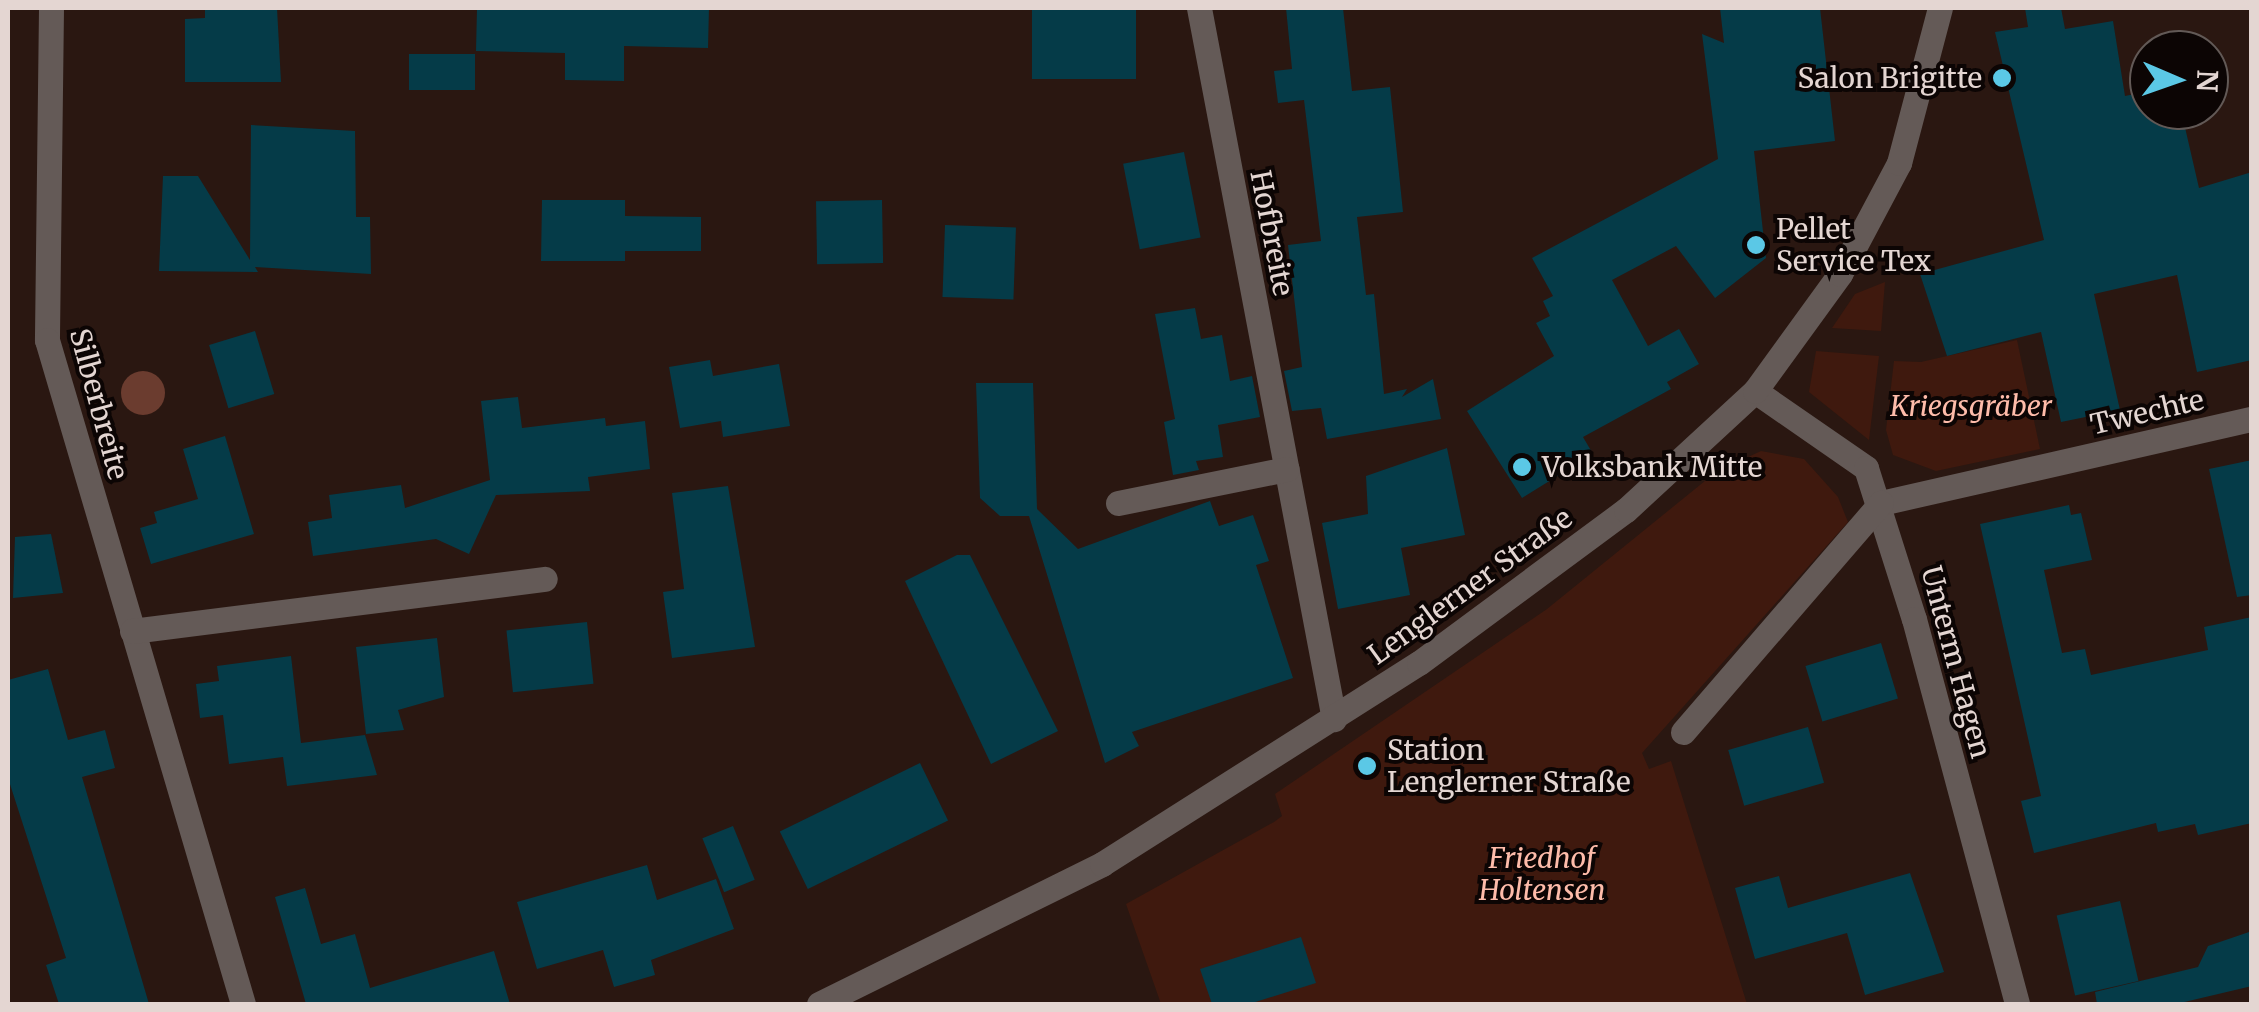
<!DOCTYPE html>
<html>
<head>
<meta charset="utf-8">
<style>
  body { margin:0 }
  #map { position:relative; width:2259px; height:1012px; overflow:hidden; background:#2a1711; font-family:Merriweather,serif }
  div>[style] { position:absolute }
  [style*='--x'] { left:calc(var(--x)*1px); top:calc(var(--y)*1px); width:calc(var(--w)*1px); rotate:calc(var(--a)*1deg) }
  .green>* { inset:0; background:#3f190e }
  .water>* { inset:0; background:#6b3c2f }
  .round { border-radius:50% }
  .building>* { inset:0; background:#053b48; transform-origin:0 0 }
  .minor>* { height:25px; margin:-12.5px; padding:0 12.5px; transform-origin:12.5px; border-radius:12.5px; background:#645a57 }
  .dots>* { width:28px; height:28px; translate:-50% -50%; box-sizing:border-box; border:5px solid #0c0504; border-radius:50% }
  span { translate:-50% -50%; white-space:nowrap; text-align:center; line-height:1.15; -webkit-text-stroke:8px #0c0504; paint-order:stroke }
  .poi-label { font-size:28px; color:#e4d6d2 }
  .right { translate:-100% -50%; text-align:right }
  .left { translate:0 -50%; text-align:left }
  .street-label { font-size:28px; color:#e4d6d2 }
  .park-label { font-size:28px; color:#febcaa; font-style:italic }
  .frame { position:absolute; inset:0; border:10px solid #e4d6d2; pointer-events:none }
  .north { position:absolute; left:2129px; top:30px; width:100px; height:100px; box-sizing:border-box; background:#0c0504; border:2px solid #625956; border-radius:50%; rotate:92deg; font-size:28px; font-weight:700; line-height:40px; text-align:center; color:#e4d6d2 }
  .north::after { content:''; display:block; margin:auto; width:35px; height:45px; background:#5bc8e6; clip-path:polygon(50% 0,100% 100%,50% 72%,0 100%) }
</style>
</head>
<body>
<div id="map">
  <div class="green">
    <i style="clip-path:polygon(1885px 282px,1881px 331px,1832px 328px,1855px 294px)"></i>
    <i style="clip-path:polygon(2017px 340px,2040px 449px,1936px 471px,1893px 455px,1886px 430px,1894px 361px,1921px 362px)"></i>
    <i style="clip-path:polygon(1816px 351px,1879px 356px,1869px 440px,1809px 392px)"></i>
    <i style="clip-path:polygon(1761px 451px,1804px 459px,1838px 497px,1848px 522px,1642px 753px,1649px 769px,1671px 761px,1747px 1004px,1161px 1004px,1126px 904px,1274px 822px,1282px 816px,1275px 794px,1547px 609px,1716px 472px)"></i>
  </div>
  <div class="water">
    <i class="round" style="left:121px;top:371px;width:44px;height:44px"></i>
  </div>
  <div class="building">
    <i style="clip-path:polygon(205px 8px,277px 8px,281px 82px,185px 82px,185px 19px,205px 18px)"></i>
    <i style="clip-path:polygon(477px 8px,709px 8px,708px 48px,624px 46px,624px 81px,565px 80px,565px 53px,476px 51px)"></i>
    <i style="left:1032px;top:8px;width:104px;height:71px"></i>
    <i style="clip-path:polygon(1286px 8px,1343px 8px,1352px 91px,1390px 87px,1403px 212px,1357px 217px,1366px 295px,1374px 294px,1384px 394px,1407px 389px,1402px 397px,1433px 379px,1441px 419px,1327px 439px,1321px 408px,1292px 411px,1284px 371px,1302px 367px,1288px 245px,1321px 241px,1304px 100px,1278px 103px,1274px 71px,1292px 69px)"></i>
    <i style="clip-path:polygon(1720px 8px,1820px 8px,1835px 141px,1754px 151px,1766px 258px,1715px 298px,1676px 246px,1612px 280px,1648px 346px,1679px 329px,1699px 364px,1667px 382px,1671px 389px,1583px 437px,1593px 454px,1522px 498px,1467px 411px,1554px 356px,1536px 323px,1550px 316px,1543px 301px,1553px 296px,1532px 258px,1718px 159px,1702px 34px,1724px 43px)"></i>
    <i style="clip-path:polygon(2025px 8px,2061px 8px,2065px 29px,2113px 21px,2125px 96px,2149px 91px,2149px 110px,2181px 110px,2199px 188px,2252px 172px,2252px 360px,2197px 372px,2177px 275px,2094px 294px,2120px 410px,2061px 422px,2041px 332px,1947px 356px,1920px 274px,2044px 240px,1995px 32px,2028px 27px)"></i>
    <i style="left:409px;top:54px;width:66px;height:36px"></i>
    <i style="clip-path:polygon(251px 125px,355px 131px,356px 217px,370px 217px,371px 274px,255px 267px,258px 272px,159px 271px,163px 176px,198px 176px,250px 260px)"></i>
    <i style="left:1184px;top:152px;width:87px;height:62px;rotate:79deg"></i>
    <i style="clip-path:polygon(542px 200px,625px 200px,625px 216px,701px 217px,701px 251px,625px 251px,625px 261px,541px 261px)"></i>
    <i style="left:882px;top:200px;width:63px;height:66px;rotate:89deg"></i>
    <i style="left:945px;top:225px;width:71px;height:72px;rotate:2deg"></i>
    <i style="clip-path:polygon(1195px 308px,1201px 339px,1222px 335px,1230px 381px,1252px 376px,1260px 417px,1218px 425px,1223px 457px,1196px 461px,1199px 470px,1173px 475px,1164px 422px,1175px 419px,1155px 314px)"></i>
    <i style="left:255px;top:331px;width:66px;height:48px;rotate:73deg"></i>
    <i style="clip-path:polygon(710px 360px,713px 376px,779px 364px,790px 426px,723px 437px,721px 421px,680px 428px,669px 367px)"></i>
    <i style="clip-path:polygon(976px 383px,1033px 383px,1037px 509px,1078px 549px,1210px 501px,1219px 526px,1253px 515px,1269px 561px,1256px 565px,1293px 678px,1132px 732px,1139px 746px,1105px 763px,1029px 516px,1000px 516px,980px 498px)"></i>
    <i style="clip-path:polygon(518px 397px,522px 428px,605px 418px,606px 426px,645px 421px,650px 469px,588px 477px,590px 491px,496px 495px,469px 554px,436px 539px,313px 556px,308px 522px,332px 518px,329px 495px,401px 485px,405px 508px,490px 480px,481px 401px)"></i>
    <i style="clip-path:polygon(225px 436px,254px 534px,151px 564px,140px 528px,157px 523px,154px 512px,198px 499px,183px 449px)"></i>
    <i style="clip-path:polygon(1447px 448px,1465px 535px,1401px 548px,1410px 595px,1338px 609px,1322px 523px,1368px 514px,1366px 476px)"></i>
    <i style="clip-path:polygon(2252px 460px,2252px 595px,2237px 597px,2209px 469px)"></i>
    <i style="clip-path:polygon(728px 486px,755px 647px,672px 658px,663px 592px,684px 589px,672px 493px)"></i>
    <i style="clip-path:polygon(2069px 505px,2071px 515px,2081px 513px,2092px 560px,2044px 570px,2062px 653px,2085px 649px,2091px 675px,2208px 650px,2204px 627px,2252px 617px,2252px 823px,2198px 835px,2195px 824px,2158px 832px,2156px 823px,2034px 853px,2021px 801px,2041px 796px,1980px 524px)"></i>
    <i style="clip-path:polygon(51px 534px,63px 593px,13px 598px,15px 537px)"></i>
    <i style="clip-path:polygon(957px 555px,970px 555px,1058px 731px,991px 764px,905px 581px)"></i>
    <i style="left:587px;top:622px;width:62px;height:81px;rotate:84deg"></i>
    <i style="clip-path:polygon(437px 638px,444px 697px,398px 710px,404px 730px,366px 734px,356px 647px)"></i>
    <i style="left:1881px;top:643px;width:58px;height:79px;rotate:73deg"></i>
    <i style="clip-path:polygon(291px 656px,301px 743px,365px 735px,377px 775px,287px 786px,283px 757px,229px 764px,223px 715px,200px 718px,196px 684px,219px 681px,217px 666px)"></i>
    <i style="clip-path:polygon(48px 669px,68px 740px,105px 730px,115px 768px,82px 777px,149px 1004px,59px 1004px,46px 965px,66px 958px,8px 778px,8px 680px)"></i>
    <i style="left:1808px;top:727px;width:58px;height:83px;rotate:74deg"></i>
    <i style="left:920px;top:763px;width:64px;height:156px;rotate:64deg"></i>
    <i style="left:733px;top:826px;width:58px;height:33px;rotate:68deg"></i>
    <i style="clip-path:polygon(647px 865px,657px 900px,716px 879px,734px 929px,651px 960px,655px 975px,614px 987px,603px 950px,537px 969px,517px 902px)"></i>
    <i style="clip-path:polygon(1910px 873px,1944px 972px,1865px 995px,1847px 933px,1755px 959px,1735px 888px,1779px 876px,1788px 908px)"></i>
    <i style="clip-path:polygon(305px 888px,321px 944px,355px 934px,370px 988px,494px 951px,510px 1004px,306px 1004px,275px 897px)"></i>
    <i style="left:2120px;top:901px;width:82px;height:65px;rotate:77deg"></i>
    <i style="clip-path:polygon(2252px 931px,2252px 986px,2176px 1004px,2097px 1004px,2095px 992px,2198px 967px,2208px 946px)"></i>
    <i style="clip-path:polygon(1301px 937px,1316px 983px,1249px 1004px,1212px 1004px,1200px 969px)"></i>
  </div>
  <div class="minor">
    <i style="--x:51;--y:8;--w:332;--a:90.7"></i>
    <i style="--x:47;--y:340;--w:692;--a:73.55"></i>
    <i style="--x:1199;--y:8;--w:724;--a:79.25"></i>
    <i style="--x:1755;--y:391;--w:135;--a:34.7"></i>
    <i style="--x:1866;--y:468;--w:158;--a:72.4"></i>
    <i style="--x:1914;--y:619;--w:399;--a:75"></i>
    <i style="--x:1118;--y:503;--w:172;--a:-11.4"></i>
    <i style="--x:1881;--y:503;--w:380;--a:-12.8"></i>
    <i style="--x:132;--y:631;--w:416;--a:-7.2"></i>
    <i style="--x:1683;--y:732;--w:303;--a:-49.2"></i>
    <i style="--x:819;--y:1004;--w:316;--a:-26.3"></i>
    <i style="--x:1102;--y:864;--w:375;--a:-32.4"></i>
    <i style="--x:1419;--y:663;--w:257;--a:-36.5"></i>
    <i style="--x:1626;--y:510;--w:176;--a:-42.7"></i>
    <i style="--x:1755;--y:391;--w:145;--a:-54"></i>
    <i style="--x:1840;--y:274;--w:126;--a:-62"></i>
    <i style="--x:1899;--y:163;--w:160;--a:-75.2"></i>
  </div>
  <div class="dots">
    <i style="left:2002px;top:78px;background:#5bc8e6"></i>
    <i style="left:1756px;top:245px;background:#5bc8e6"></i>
    <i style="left:1522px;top:467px;background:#5bc8e6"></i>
    <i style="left:1367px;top:766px;background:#5bc8e6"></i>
  </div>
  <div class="poi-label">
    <span class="right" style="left:1982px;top:78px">Salon Brigitte</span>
    <span class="left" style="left:1776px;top:245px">Pellet<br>Service Tex</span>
    <span class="left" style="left:1542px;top:467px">Volksbank Mitte</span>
    <span class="left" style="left:1387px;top:766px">Station<br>Lenglerner Straße</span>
  </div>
  <div class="street-label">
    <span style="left:1272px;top:233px;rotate:79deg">Hofbreite</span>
    <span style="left:99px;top:404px;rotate:75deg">Silberbreite</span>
    <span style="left:2147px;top:412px;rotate:-13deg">Twechte</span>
    <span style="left:1470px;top:586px;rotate:-36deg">Lenglerner Straße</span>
    <span style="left:1956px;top:662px;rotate:75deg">Unterm Hagen</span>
  </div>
  <div class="park-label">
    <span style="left:1971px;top:406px">Kriegsgräber</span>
    <span style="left:1542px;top:874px">Friedhof<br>Holtensen</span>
  </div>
  <div class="frame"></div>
  <div class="north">N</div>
</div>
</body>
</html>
